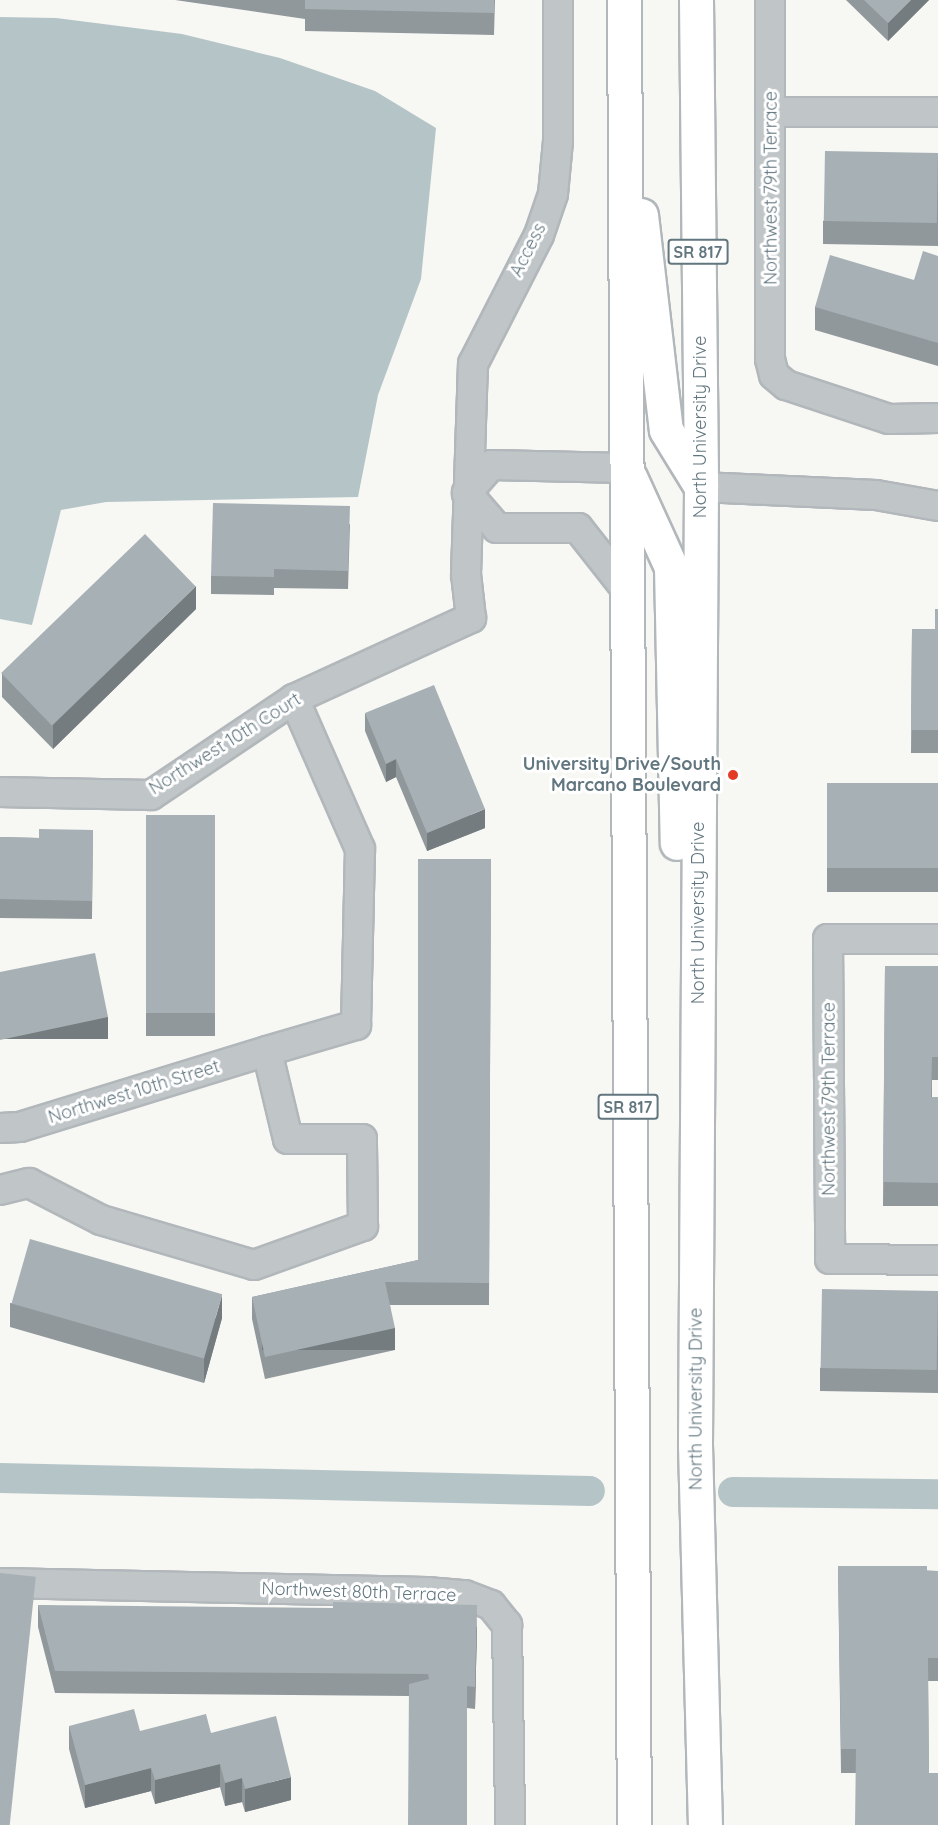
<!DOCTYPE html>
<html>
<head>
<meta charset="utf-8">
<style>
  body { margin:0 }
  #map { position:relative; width:938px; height:1825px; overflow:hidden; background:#f7f7f4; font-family:Quicksand,sans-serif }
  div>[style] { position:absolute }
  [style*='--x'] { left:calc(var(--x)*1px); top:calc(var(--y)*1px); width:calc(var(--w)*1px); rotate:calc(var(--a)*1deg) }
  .water>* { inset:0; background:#b5c5c7 }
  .canal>* { height:30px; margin:-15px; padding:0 15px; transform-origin:15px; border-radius:15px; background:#b5c5c7 }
  .roads { filter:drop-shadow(2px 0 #b1b7ba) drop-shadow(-2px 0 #b1b7ba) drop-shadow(0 2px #b1b7ba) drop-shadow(0 -2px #b1b7ba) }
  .street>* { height:28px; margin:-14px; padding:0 14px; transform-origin:14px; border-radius:14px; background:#c0c5c8 }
  .primary>* { height:33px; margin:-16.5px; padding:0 16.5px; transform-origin:16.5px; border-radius:16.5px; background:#fff }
  .wall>* { inset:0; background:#90989c; transform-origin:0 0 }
  .shaded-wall>* { inset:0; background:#757c7f; transform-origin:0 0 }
  .building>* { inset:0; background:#a7b1b5; transform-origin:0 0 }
  .dots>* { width:16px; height:16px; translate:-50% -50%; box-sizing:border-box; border:3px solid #fff; border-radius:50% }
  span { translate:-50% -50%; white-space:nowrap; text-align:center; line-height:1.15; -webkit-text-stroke:6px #fff; paint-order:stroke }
  .shield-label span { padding:2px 4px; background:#fff; border:2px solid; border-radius:4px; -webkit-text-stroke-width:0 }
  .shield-label { font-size:16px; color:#62767f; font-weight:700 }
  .street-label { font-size:18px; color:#62767f }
  .poi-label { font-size:18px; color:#62767f; font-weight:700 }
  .right { translate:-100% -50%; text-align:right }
</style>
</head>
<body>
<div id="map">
  <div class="water">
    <i style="clip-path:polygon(0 17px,56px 18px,182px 34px,280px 58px,375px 91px,436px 128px,421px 279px,378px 395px,358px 497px,106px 502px,61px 510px,32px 625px,0 619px)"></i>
  </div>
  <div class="canal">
    <i style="--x:0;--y:1478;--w:590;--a:1.26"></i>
    <i style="--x:733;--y:1492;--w:205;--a:0.6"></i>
  </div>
  <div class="roads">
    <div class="street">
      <i style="--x:770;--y:0;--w:359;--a:90"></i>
      <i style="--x:770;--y:359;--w:16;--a:76"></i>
      <i style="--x:774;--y:375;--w:16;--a:40"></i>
      <i style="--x:786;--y:385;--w:108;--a:18.3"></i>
      <i style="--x:889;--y:419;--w:49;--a:-1.2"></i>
      <i style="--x:772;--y:112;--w:166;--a:0"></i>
      <i style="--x:625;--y:468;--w:134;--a:-178.7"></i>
      <i style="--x:491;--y:465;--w:37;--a:131"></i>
      <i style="--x:467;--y:493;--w:46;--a:49.4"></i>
      <i style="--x:497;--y:528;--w:81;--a:0"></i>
      <i style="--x:578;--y:528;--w:78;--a:51.8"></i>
      <i style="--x:701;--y:487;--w:175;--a:2.6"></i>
      <i style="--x:876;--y:495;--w:63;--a:10.1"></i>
      <i style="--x:0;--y:792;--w:151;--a:1.1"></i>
      <i style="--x:151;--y:795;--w:172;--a:-33.9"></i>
      <i style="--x:294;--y:699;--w:195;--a:-24.6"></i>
      <i style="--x:471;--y:618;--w:44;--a:-96.5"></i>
      <i style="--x:466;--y:574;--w:210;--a:-88.1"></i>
      <i style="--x:473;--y:364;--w:145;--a:-62.9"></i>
      <i style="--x:539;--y:235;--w:43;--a:-71.1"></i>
      <i style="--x:553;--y:194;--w:53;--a:-84.6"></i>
      <i style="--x:558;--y:141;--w:141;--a:-90"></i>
      <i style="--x:938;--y:939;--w:110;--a:180"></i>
      <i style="--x:828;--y:939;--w:320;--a:89.6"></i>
      <i style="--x:830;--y:1259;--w:108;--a:0.5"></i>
      <i style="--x:0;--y:1128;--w:20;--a:-3"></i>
      <i style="--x:20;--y:1127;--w:258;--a:-17.1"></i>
      <i style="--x:0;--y:1190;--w:30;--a:-14"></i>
      <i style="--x:29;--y:1183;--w:81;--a:27.2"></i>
      <i style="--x:101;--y:1220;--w:159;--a:16.4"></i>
      <i style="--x:254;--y:1265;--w:116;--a:-19.7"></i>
      <i style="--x:363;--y:1226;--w:87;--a:-90.7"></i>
      <i style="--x:362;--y:1139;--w:74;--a:180"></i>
      <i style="--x:288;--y:1139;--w:90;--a:-103.4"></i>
      <i style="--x:267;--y:1051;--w:93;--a:-16.3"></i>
      <i style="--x:356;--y:1025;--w:176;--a:-88.7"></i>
      <i style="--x:360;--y:849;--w:164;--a:-113.7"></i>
      <i style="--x:0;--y:1583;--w:427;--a:1.2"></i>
      <i style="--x:427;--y:1592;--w:38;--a:5"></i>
      <i style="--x:465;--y:1595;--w:28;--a:21"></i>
      <i style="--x:491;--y:1605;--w:26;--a:51"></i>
      <i style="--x:507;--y:1625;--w:200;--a:89.1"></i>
    </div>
    <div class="primary">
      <i style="--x:624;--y:0;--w:1825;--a:89.69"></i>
      <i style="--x:696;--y:0;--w:487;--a:89.4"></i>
      <i style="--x:701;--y:487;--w:958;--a:90.36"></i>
      <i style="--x:695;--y:1445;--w:380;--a:88.5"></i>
      <i style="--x:641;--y:215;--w:216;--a:83.4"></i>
      <i style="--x:666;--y:430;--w:67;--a:58.4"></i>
      <i style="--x:630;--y:477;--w:99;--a:65.5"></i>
      <i style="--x:671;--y:567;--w:276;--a:88.8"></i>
    </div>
  </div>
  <div class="wall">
    <i style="clip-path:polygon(175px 0,495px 0,494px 35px,305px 31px,305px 19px)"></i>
    <i style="clip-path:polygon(846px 0,929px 0,888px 41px)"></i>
    <i style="clip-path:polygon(938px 153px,938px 246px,823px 244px,823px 221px)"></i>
    <i style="clip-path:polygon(938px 256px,938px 366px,815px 330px,815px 307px,914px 280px)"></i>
    <i style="clip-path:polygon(350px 524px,348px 589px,274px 588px,274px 595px,211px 594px,211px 576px)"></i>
    <i style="clip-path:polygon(196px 609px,53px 749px,2px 697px,2px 674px)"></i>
    <i style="clip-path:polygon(938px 609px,938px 753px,911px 753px,912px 629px,935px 629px)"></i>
    <i style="clip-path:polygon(365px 713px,485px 828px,427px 851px,396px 777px,386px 782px,365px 731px)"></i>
    <i style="left:827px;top:783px;width:111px;height:109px"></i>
    <i style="left:146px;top:815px;width:69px;height:221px"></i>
    <i style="clip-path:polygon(93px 830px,92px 919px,0 918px,0 837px,39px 838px)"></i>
    <i style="clip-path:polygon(491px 859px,489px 1305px,390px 1305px,395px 1350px,265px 1379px,252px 1319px,252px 1297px,418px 1260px)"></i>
    <i style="clip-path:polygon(885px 966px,938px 966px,938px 1080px,932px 1080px,932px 1097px,938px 1097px,938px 1206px,883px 1206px)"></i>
    <i style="clip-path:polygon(938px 1291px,938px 1393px,820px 1391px,820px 1368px)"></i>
    <i style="clip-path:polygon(10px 1303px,222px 1318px,204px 1383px,10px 1327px)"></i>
    <i style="clip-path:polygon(838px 1566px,938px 1571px,938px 1681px,928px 1681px,929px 1773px,841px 1773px)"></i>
    <i style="clip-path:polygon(38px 1605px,477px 1627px,475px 1709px,467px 1708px,409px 1696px,55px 1693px,38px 1627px)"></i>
    <i style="clip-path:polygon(69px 1726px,140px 1731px,211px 1733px,291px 1800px,245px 1812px,242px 1802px,225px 1806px,220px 1787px,155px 1804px,151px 1791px,85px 1808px,69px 1749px)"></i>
  </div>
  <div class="shaded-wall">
    <i style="clip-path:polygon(911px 0,929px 0,888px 41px,888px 23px)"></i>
    <i style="clip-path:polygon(196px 586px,196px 609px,53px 749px,53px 725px)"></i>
    <i style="clip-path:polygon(396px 759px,396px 777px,386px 782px,386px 764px)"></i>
    <i style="clip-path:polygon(485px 809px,485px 828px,427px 851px,427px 833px)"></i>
    <i style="left:108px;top:1017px;width:22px;height:110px;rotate:90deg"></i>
    <i style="clip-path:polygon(222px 1295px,222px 1318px,204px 1383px,204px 1359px)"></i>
    <i style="left:395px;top:1328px;width:22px;height:133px;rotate:90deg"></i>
    <i style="clip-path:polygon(477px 1605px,477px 1627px,475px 1709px,475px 1687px)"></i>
    <i style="clip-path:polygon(220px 1764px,220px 1787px,155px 1804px,155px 1780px)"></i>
    <i style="clip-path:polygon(151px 1768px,151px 1791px,85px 1808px,85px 1785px)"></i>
    <i style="clip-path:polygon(291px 1777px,291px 1800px,245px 1812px,245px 1789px)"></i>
    <i style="clip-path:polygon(242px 1778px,242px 1802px,225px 1806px,225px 1783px)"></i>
  </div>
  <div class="building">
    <i style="clip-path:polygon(305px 0,494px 0,494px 13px,305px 9px)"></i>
    <i style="clip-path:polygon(864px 0,911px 0,888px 23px)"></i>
    <i style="left:825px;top:151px;width:113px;height:70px;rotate:1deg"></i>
    <i style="clip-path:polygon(923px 251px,938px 256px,938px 343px,815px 307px,830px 255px,914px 280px)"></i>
    <i style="clip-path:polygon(213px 503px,350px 506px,348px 571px,274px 569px,274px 577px,211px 576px)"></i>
    <i style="left:145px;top:534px;width:73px;height:200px;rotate:46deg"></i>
    <i style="clip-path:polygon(935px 609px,938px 609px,938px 730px,911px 730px,912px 629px,935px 629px)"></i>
    <i style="clip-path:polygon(434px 685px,485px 809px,427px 833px,396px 759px,386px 764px,365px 713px)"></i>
    <i style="left:827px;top:783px;width:111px;height:85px"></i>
    <i style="left:146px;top:815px;width:69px;height:198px"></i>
    <i style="clip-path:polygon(39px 829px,93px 830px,92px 901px,0 899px,0 837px,39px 838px)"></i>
    <i style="clip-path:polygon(418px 859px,491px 859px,489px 1283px,385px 1282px,395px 1328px,265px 1357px,252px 1297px,418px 1260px)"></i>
    <i style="clip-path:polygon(95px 953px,108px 1017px,0 1040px,0 972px)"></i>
    <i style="clip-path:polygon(885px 966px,938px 966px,938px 1057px,932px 1057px,931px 1097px,938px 1097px,938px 1183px,883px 1182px)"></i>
    <i style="left:30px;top:1239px;width:200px;height:67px;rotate:16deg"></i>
    <i style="left:822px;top:1289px;width:116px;height:79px;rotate:1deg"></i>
    <i style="clip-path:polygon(838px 1566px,927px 1566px,927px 1571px,938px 1571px,938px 1658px,928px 1658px,929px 1773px,938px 1773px,938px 1825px,855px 1825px,856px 1749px,841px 1749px)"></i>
    <i style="left:0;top:1573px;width:36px;height:252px;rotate:6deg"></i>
    <i style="clip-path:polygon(333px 1602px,477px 1605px,475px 1687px,467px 1686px,467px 1825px,408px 1825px,409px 1684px,429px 1679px,428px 1674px,55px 1671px,38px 1605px,333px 1608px)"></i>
    <i style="clip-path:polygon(134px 1709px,140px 1731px,206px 1714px,211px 1733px,276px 1716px,291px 1777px,245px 1789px,242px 1778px,225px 1783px,220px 1764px,155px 1780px,151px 1768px,85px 1785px,69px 1726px)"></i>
  </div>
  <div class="dots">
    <i style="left:733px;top:775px;background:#e43b27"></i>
  </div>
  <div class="shield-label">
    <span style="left:698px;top:252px">SR 817</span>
    <span style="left:628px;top:1107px">SR 817</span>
  </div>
  <div class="street-label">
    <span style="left:771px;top:188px;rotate:-90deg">Northwest 79th Terrace</span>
    <span style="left:528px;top:250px;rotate:-63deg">Access</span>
    <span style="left:700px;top:427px;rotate:-90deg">North University Drive</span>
    <span style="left:225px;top:744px;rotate:-32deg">Northwest 10th Court</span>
    <span style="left:698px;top:913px;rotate:-90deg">North University Drive</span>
    <span style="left:134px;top:1092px;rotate:-17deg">Northwest 10th Street</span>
    <span style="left:829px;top:1099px;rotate:-90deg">Northwest 79th Terrace</span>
    <span style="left:696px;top:1399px;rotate:-90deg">North University Drive</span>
    <span style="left:359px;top:1592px;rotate:2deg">Northwest 80th Terrace</span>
  </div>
  <div class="poi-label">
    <span class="right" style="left:721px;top:775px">University Drive/South<br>Marcano Boulevard</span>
  </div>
</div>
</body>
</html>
